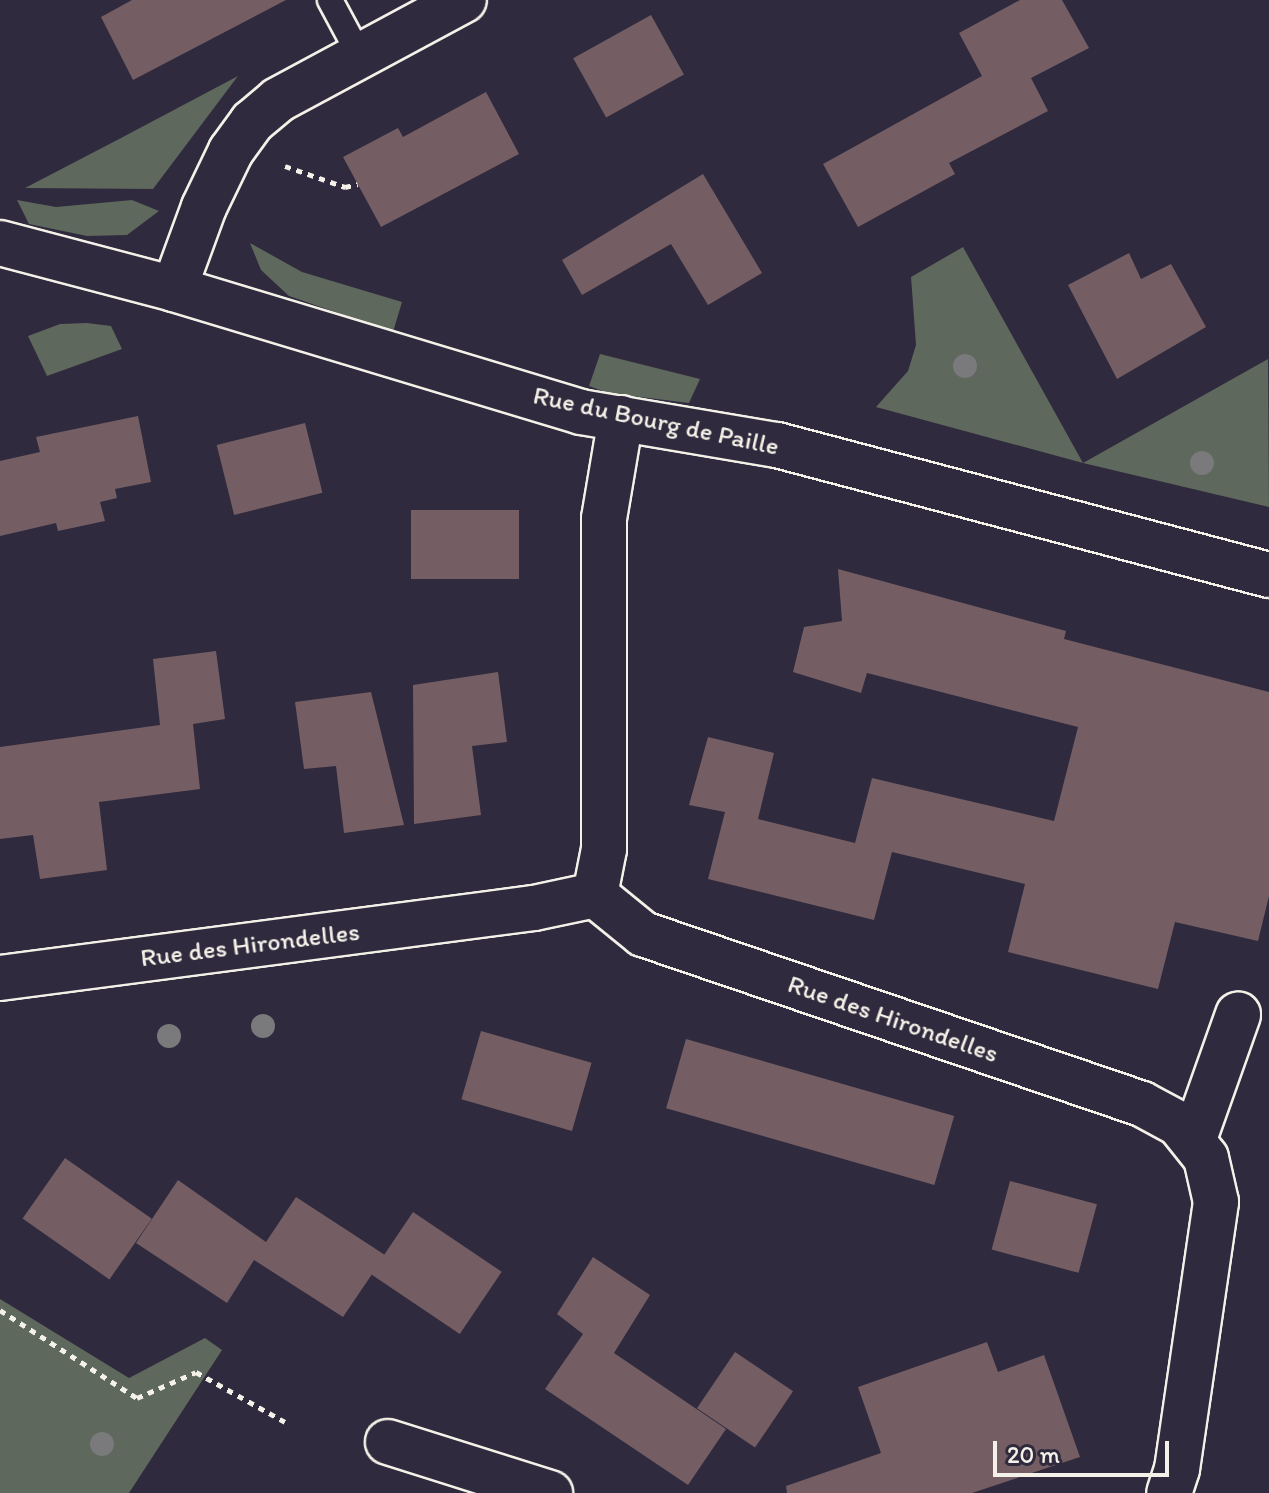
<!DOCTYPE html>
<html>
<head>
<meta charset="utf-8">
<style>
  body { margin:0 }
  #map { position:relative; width:1269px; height:1493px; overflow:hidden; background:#2f2a3d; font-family:Itim,sans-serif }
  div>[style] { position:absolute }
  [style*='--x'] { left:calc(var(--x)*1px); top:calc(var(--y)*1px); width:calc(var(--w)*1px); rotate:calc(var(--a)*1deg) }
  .green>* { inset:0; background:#5e685c }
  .building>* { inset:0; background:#745e63; transform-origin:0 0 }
  .path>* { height:5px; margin-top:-2.5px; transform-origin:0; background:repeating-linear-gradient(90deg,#f4f1e8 0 6px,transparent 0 12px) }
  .roads { filter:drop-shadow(2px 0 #f4f1e8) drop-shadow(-2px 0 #f4f1e8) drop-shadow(0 2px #f4f1e8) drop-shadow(0 -2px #f4f1e8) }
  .lane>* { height:24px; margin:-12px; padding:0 12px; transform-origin:12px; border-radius:12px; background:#2f2a3d }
  .street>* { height:44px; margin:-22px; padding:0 22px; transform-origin:22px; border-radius:22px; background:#2f2a3d }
  .secondary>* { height:44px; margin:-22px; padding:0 22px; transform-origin:22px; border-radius:22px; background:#2f2a3d }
  .trees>* { width:24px; height:24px; margin:-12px; border-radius:50%; background:#7a797c }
  span { translate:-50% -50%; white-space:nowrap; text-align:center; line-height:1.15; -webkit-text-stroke:7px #2f2a3d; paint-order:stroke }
  .street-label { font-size:26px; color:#f4f1e8 }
  .scale { position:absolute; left:993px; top:1441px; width:176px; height:36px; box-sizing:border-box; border:4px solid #f4f1e8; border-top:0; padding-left:10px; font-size:24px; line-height:28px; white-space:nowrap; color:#f4f1e8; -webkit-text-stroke:6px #2f2a3d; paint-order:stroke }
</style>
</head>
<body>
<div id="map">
  <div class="green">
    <i style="clip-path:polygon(238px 76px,153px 189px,25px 188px,121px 138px)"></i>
    <i style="clip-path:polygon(132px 200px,159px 211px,127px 235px,87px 236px,29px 224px,17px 200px,56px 207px)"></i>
    <i style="clip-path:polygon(250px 243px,302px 272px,402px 302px,393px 332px,289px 296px,261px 270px)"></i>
    <i style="clip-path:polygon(963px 247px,1083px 463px,1268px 359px,1269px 507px,1083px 463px,876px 407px,908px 371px,916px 345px,911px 277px)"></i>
    <i style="clip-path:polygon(87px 323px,111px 326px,122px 349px,47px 376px,28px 336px,60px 324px)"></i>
    <i style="clip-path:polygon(600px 354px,700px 379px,689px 403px,608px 393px,589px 386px)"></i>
    <i style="clip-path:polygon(0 1299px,129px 1378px,205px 1338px,222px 1350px,129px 1493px,0 1493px)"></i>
  </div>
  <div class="building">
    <i style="clip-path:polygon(132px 0,286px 0,133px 80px,101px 17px)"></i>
    <i style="clip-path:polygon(1020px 0,1062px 0,1089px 48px,1031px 78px,1048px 111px,949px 163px,955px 174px,858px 227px,823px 164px,982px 76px,959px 33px)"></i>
    <i style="left:651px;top:15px;width:68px;height:89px;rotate:61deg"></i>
    <i style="clip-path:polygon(486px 92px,519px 154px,381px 227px,343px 157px,398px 128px,403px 137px)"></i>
    <i style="clip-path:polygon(703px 174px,762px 273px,708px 305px,671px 244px,582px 295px,562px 260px)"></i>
    <i style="clip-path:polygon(1129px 253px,1141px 279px,1171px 264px,1206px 327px,1117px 379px,1068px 285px)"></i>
    <i style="clip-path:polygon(138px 416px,151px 482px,115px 489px,117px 498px,100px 502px,105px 521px,58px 531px,56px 523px,0 536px,0 461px,40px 452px,36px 437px)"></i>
    <i style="left:305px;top:423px;width:72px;height:91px;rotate:76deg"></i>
    <i style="left:411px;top:510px;width:108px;height:69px"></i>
    <i style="clip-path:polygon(838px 569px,1066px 631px,1064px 639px,1269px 692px,1269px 896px,1258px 941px,1175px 922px,1158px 989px,1008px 952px,1025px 884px,892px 852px,874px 920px,708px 879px,725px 812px,689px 805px,708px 737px,774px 753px,758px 819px,855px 843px,872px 778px,1054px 821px,1078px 727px,867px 673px,861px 693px,793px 672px,804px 627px,842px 621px)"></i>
    <i style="clip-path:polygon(216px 651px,225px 719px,193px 724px,200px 789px,99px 802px,107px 870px,40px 879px,33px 835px,0 839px,0 747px,160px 725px,153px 659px)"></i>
    <i style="clip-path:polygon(498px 672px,507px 742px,472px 746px,481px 815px,414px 824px,413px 685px)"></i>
    <i style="clip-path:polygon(371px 692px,404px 825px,344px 833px,336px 766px,304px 769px,295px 702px)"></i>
    <i style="left:481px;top:1031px;width:115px;height:71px;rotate:16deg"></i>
    <i style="left:686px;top:1039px;width:279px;height:72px;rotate:16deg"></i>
    <i style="left:65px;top:1158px;width:106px;height:74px;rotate:35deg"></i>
    <i style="clip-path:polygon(178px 1180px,266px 1242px,296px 1197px,385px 1255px,343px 1317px,254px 1260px,227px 1303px,136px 1243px)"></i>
    <i style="left:1010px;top:1181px;width:90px;height:71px;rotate:15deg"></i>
    <i style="left:413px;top:1212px;width:107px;height:75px;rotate:34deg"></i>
    <i style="clip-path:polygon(593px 1257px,650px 1295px,614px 1353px,726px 1429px,688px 1485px,545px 1389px,583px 1334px,557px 1314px)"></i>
    <i style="clip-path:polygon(987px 1342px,998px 1372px,1044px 1355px,1080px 1457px,972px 1493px,787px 1493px,786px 1486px,881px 1453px,858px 1387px)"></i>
    <i style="left:735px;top:1352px;width:70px;height:68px;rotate:34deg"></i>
  </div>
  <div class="path">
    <i style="--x:285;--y:166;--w:64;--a:19.3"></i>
    <i style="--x:345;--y:187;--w:13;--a:-13"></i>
    <i style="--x:0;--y:1310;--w:163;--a:32.7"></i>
    <i style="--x:137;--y:1398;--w:64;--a:-23.8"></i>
    <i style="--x:196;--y:1372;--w:102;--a:29.3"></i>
  </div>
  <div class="roads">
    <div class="lane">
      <i style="--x:330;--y:0;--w:64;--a:61.8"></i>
    </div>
    <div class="street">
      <i style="--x:174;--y:289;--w:87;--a:-69.9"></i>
      <i style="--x:204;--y:207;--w:62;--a:-64.3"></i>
      <i style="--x:231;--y:151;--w:36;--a:-54"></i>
      <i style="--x:252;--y:122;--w:34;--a:-40"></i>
      <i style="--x:278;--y:100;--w:211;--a:-28.3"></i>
      <i style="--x:621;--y:418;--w:102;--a:99.6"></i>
      <i style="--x:604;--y:519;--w:330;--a:90"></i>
      <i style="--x:604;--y:849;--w:47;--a:101.1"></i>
      <i style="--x:595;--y:895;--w:62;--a:39.1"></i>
      <i style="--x:643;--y:934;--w:527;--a:18.81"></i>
      <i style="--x:1142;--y:1104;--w:42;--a:28.4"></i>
      <i style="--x:1179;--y:1124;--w:43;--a:51.5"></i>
      <i style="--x:1206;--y:1158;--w:45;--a:77.2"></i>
      <i style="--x:1216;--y:1202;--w:270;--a:98.3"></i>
      <i style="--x:1177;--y:1469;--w:25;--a:108"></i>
      <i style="--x:0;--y:978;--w:539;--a:-7.47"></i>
      <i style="--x:534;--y:908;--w:62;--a:-12"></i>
      <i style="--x:1194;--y:1139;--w:132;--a:-70.5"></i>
      <i style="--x:388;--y:1442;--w:170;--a:17.5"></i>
    </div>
    <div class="secondary">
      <i style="--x:0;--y:243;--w:180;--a:14.8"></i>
      <i style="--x:174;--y:289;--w:425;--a:16.8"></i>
      <i style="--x:581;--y:412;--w:199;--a:9.6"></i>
      <i style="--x:777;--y:445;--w:509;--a:14.8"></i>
    </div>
  </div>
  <div class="trees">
    <i style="left:965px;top:366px"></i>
    <i style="left:1202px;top:463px"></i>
    <i style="left:263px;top:1026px"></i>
    <i style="left:169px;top:1036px"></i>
    <i style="left:102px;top:1444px"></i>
  </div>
  <div class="street-label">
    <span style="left:656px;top:421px;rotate:12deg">Rue du Bourg de Paille</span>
    <span style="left:250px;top:945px;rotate:-7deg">Rue des Hirondelles</span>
    <span style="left:893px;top:1019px;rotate:19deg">Rue des Hirondelles</span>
  </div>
  <div class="scale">20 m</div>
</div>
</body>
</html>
